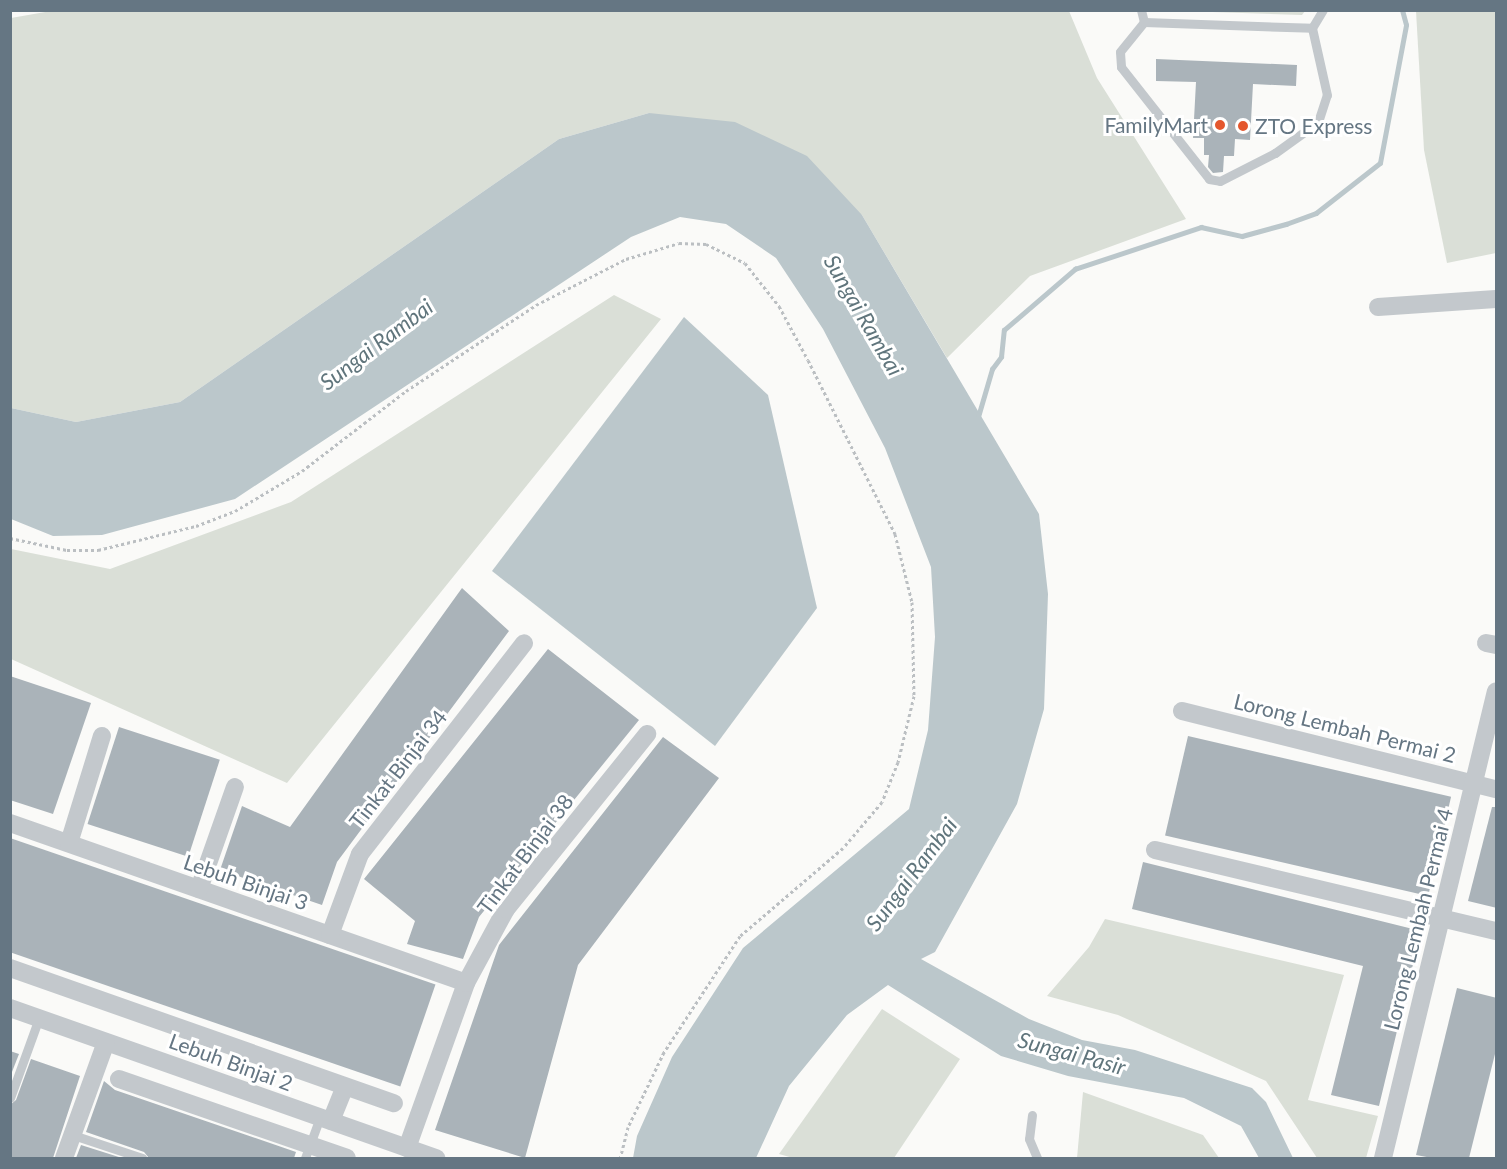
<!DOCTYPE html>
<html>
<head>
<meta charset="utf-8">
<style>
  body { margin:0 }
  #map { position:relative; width:1507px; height:1169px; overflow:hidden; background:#fafaf8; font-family:Lato,sans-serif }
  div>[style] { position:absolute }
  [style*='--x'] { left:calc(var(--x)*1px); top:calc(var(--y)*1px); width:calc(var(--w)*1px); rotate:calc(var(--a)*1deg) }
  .green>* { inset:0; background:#dadfd7 }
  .water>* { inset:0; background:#bbc7cb }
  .stream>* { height:4.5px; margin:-2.25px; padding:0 2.25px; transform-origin:2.25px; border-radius:2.25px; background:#bbc7cb }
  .building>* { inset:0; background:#aab3b9; transform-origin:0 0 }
  .path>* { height:3px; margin-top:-1.5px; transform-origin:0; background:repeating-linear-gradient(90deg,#bbbfc2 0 3px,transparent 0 6px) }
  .lane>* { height:9px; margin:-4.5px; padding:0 4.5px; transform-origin:4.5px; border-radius:4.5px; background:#c3c8cc }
  .street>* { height:18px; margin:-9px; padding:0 9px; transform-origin:9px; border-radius:9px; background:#c3c8cc }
  .dots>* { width:16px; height:16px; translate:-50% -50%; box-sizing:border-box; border:3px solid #fff; border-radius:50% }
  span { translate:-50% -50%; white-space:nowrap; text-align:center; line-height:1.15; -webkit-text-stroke:6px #fff; paint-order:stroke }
  .poi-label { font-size:21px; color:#657683 }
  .right { translate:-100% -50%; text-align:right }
  .left { translate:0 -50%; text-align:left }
  .street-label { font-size:21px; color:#657683 }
  .water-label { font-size:22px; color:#60757c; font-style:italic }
  .frame { position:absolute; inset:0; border:12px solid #657683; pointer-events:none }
</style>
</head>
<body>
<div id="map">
  <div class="green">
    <i style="clip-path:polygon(51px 11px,1069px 11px,1097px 78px,1186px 219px,1030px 276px,947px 358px,862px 215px,649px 113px,559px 139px,180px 402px,76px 422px,11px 408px,11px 18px)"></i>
    <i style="clip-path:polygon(1182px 11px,1305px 11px,1302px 15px)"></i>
    <i style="clip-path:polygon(1416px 11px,1496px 11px,1496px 253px,1447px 263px,1424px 150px)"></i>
    <i style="clip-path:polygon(614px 295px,661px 319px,287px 783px,11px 659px,11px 549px,110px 569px,291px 502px)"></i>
    <i style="clip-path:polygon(1105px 919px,1344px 975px,1308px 1100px,1378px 1116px,1366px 1158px,1317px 1158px,1266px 1081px,1118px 1015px,1047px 996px,1089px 947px)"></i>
    <i style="clip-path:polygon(882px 1009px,960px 1059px,894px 1158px,793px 1158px,779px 1154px)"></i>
    <i style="clip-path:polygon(1083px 1092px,1203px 1135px,1219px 1158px,1077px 1158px)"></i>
  </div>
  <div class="water">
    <i style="clip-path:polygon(649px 113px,735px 122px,807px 156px,862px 215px,1039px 514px,1048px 594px,1044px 709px,1017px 804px,935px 952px,921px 959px,1029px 1019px,1082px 1040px,1135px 1050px,1252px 1088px,1266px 1102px,1293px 1158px,1259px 1158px,1241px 1126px,1184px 1098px,1068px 1076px,1001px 1056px,888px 985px,847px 1015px,789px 1086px,756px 1158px,633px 1158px,637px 1136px,672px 1057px,743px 948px,909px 809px,928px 730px,935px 637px,931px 567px,885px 448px,823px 329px,776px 258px,726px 224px,680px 217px,631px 237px,235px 499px,102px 535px,53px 536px,11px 519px,11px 408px,76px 422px,180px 402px,559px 139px)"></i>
    <i style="clip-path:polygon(684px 317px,768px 395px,817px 608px,715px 746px,492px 571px)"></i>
  </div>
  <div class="stream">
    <i style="--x:978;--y:417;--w:50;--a:-73.7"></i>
    <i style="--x:992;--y:369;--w:15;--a:-53"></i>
    <i style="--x:1001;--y:357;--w:27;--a:-84"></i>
    <i style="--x:1004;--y:330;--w:94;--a:-40.7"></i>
    <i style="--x:1075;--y:269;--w:133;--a:-18.4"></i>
    <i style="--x:1201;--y:227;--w:42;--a:12.4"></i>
    <i style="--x:1242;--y:236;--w:46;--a:-15.3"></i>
    <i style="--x:1286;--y:224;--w:32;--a:-20"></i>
    <i style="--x:1316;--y:213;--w:81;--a:-38"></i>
    <i style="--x:1380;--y:163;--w:140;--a:-79.3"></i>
    <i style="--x:1406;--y:25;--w:16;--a:-105"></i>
  </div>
  <div class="building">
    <i style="clip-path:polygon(1156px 59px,1297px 65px,1296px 86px,1253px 84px,1250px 140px,1235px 139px,1234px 156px,1224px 156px,1223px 172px,1213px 173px,1208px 167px,1209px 155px,1204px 155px,1204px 138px,1193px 138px,1196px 82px,1156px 81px)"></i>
    <i style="clip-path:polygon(462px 588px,509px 631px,337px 862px,322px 905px,220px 870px,242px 806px,290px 827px)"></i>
    <i style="clip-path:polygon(548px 649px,639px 720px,479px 917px,463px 959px,407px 944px,415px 921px,364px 879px)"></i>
    <i style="clip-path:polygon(10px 676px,91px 703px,53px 814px,10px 800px)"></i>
    <i style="left:119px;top:727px;width:106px;height:102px;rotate:18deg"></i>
    <i style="left:1188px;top:736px;width:270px;height:102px;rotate:13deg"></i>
    <i style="clip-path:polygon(663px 737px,719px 778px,578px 965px,525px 1158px,435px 1130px,499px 945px)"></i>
    <i style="clip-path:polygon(1492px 807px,1497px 807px,1497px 908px,1468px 901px)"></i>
    <i style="left:10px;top:838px;width:450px;height:108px;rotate:19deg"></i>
    <i style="clip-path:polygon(1143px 862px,1421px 931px,1379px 1106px,1331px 1095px,1363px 966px,1132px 909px)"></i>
    <i style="clip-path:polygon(1457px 988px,1497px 998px,1497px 1046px,1469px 1158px,1432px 1158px,1416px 1155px)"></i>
    <i style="clip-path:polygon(10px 1051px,19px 1054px,10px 1077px)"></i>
    <i style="clip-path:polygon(31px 1059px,80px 1076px,53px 1158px,10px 1158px,10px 1105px,16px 1100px)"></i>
    <i style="clip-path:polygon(104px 1081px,115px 1090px,296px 1152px,294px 1158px,149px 1158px,144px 1152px,86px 1132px)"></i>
    <i style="clip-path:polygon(81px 1145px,122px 1158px,76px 1158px)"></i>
  </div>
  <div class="path">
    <i style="--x:10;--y:538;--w:58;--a:11.9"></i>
    <i style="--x:67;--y:550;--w:31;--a:0"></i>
    <i style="--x:98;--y:550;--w:101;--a:-13.8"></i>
    <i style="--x:196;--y:526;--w:42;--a:-21"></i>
    <i style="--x:235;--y:511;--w:78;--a:-30.8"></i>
    <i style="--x:302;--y:471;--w:131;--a:-37.6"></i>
    <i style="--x:406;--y:391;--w:156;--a:-33.5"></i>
    <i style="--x:536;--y:305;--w:101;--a:-27.1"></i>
    <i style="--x:626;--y:259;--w:55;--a:-16.8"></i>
    <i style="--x:679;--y:243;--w:27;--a:2"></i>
    <i style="--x:706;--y:244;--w:43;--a:26"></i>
    <i style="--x:745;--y:263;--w:55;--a:51.7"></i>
    <i style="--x:779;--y:306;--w:61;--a:61.8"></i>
    <i style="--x:808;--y:360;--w:195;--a:63.4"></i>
    <i style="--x:895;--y:534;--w:70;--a:76"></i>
    <i style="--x:912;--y:602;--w:94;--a:88.8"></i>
    <i style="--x:914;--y:696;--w:68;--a:103.6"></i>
    <i style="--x:898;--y:762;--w:43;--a:111.8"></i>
    <i style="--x:882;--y:802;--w:60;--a:130.3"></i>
    <i style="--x:843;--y:848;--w:135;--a:139.5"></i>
    <i style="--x:740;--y:936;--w:139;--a:123.2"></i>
    <i style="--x:664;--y:1052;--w:83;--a:115.6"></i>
    <i style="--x:628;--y:1127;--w:32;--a:104"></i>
  </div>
  <div class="lane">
    <i style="--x:1141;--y:10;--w:12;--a:76"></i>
    <i style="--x:1144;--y:22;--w:38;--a:129"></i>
    <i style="--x:1120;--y:52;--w:15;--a:86"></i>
    <i style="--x:1121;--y:67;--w:142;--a:51.8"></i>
    <i style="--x:1209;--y:179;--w:11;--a:10"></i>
    <i style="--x:1220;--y:181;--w:62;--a:-27"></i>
    <i style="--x:1275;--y:153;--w:53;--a:-35.8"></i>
    <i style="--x:1318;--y:122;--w:28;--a:-72"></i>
    <i style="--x:1327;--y:95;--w:69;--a:-102.6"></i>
    <i style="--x:1312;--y:28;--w:21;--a:-59"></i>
    <i style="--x:1144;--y:22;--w:168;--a:2"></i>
    <i style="--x:10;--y:1098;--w:85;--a:-70.1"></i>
    <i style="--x:1032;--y:1115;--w:24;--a:97"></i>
    <i style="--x:1029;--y:1139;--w:21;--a:67"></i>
    <i style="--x:73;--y:1135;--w:73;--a:18.4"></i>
    <i style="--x:305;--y:1158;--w:44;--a:-69.9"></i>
  </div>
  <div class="street">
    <i style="--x:1378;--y:307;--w:118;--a:-3.9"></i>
    <i style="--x:1486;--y:643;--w:10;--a:11"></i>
    <i style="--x:1182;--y:711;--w:324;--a:14"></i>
    <i style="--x:10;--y:823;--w:483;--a:19.3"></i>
    <i style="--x:69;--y:843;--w:112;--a:-72.9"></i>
    <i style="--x:1155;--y:850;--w:350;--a:13.4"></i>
    <i style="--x:199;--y:889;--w:108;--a:-70.6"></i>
    <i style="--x:330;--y:935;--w:86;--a:-69.7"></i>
    <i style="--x:360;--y:854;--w:267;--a:-52.1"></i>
    <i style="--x:10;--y:968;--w:407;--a:19.4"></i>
    <i style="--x:10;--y:1008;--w:452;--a:19.4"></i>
    <i style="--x:119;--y:1079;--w:241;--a:19.1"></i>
    <i style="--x:331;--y:1121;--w:37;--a:-68"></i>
    <i style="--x:407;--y:1148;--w:175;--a:-70.3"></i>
    <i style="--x:466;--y:983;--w:84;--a:-61.6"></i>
    <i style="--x:506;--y:909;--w:225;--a:-51.1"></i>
    <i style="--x:64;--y:1158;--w:123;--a:-70.1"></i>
    <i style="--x:1383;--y:1158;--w:480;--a:-76.4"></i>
  </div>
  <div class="dots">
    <i style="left:1220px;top:125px;background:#e4572e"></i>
    <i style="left:1243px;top:126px;background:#e4572e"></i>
  </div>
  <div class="poi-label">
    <span class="right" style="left:1208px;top:125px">FamilyMart</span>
    <span class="left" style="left:1255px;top:126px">ZTO Express</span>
  </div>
  <div class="street-label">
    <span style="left:1345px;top:728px;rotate:14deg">Lorong Lembah Permai 2</span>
    <span style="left:398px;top:769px;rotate:-52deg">Tinkat Binjai 34</span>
    <span style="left:525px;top:854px;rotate:-53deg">Tinkat Binjai 38</span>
    <span style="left:246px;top:882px;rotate:19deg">Lebuh Binjai 3</span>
    <span style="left:1418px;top:919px;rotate:-76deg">Lorong Lembah Permai 4</span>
    <span style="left:231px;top:1062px;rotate:20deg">Lebuh Binjai 2</span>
  </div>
  <div class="water-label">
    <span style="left:864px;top:315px;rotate:60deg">Sungai Rambai</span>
    <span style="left:376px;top:344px;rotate:-37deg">Sungai Rambai</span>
    <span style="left:911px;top:874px;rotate:-53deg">Sungai Rambai</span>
    <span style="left:1072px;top:1053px;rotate:15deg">Sungai Pasir</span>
  </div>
  <div class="frame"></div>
</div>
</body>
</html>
